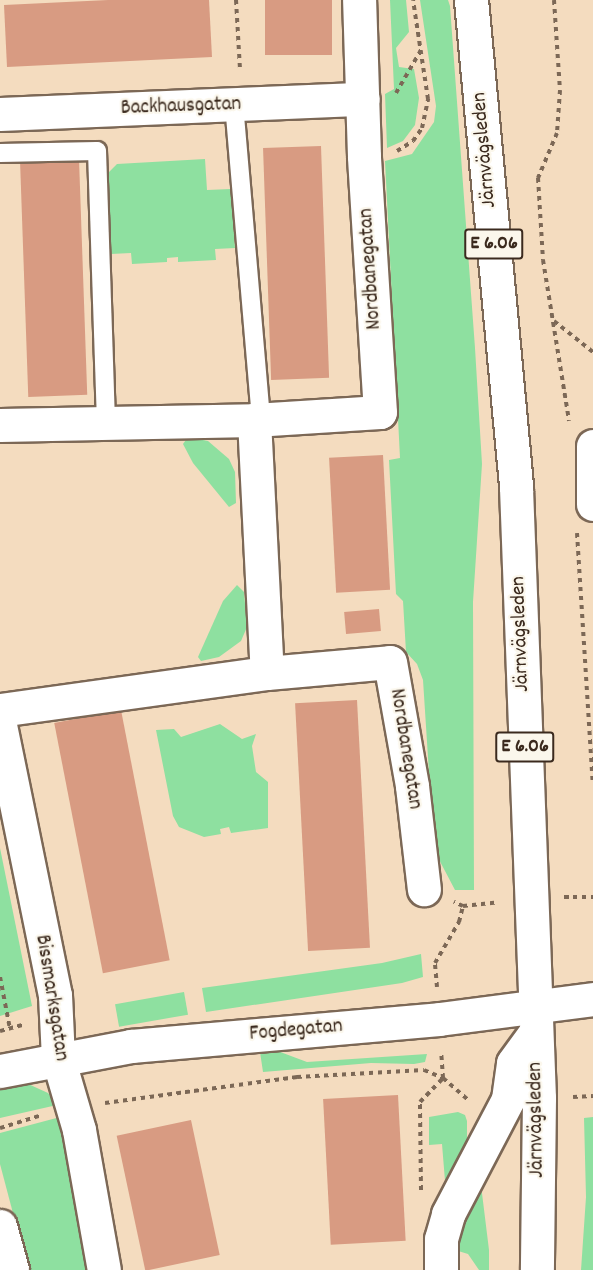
<!DOCTYPE html>
<html>
<head>
<meta charset="utf-8">
<style>
  body { margin:0 }
  #map { position:relative; width:593px; height:1270px; overflow:hidden; background:#f4dcbf; font-family:Dekko,sans-serif }
  div>[style] { position:absolute }
  [style*='--x'] { left:calc(var(--x)*1px); top:calc(var(--y)*1px); width:calc(var(--w)*1px); rotate:calc(var(--a)*1deg) }
  .green>* { inset:0; background:#8ee0a0; transform-origin:0 0 }
  .building>* { inset:0; background:#d89b82; transform-origin:0 0 }
  .path>* { height:4px; margin-top:-2px; transform-origin:0; background:repeating-linear-gradient(90deg,#7c6856 0 4.5px,transparent 0 9px) }
  .roads { filter:drop-shadow(2px 0 #7c6856) drop-shadow(-2px 0 #7c6856) drop-shadow(0 2px #7c6856) drop-shadow(0 -2px #7c6856) }
  .lane>* { height:18px; margin:-9px; padding:0 9px; transform-origin:9px; border-radius:9px; background:#fff }
  .street>* { height:33px; margin:-16.5px; padding:0 16.5px; transform-origin:16.5px; border-radius:16.5px; background:#fff }
  .secondary>* { height:33px; margin:-16.5px; padding:0 16.5px; transform-origin:16.5px; border-radius:16.5px; background:#fff }
  .highway>* { height:33px; margin:-16.5px; padding:0 16.5px; transform-origin:16.5px; border-radius:16.5px; background:#fff }
  span { translate:-50% -50%; white-space:nowrap; text-align:center; line-height:1.15; -webkit-text-stroke:4.5px #fbf7ec; paint-order:stroke }
  .shield-label span { padding:2px 4px; background:#fbf7ec; border:2px solid; border-radius:4px; -webkit-text-stroke-width:0 }
  .shield-label { font-size:20px; color:#3b2a1e; font-weight:700 }
  .street-label { font-size:21px; color:#3b2a1e }
</style>
</head>
<body>
<div id="map">
  <div class="green">
    <i style="clip-path:polygon(390px 0,406px 0,409px 32px,396px 48px,399px 67px,414px 69px,419px 98px,415px 125px,403px 141px,387px 148px,385px 94px,394px 89px)"></i>
    <i style="clip-path:polygon(420px 0,448px 0,450px 6px,475px 348px,482px 464px,473px 602px,474px 890px,455px 890px,434px 850px,423px 680px,417px 664px,406px 652px,403px 601px,396px 594px,389px 460px,400px 458px,385px 161px,412px 154px,434px 122px,436px 106px)"></i>
    <i style="clip-path:polygon(205px 159px,207px 190px,231px 189px,235px 248px,215px 249px,216px 260px,178px 262px,178px 257px,167px 258px,167px 262px,132px 264px,131px 253px,111px 254px,106px 175px,117px 164px)"></i>
    <i style="clip-path:polygon(188px 437px,208px 441px,229px 459px,235px 472px,236px 503px,229px 507px,193px 463px,183px 444px)"></i>
    <i style="clip-path:polygon(237px 585px,244px 592px,247px 627px,241px 641px,219px 657px,201px 661px,198px 657px,223px 601px)"></i>
    <i style="clip-path:polygon(220px 724px,242px 739px,256px 734px,252px 746px,256px 772px,268px 782px,268px 828px,231px 833px,229px 827px,220px 829px,221px 834px,204px 837px,179px 827px,173px 816px,156px 730px,174px 729px,181px 737px)"></i>
    <i style="clip-path:polygon(0 848px,32px 1006px,0 1016px)"></i>
    <i style="clip-path:polygon(421px 954px,423px 977px,402px 983px,206px 1012px,202px 988px,382px 963px)"></i>
    <i style="left:184px;top:992px;width:23px;height:70px;rotate:80deg"></i>
    <i style="clip-path:polygon(275px 1050px,307px 1062px,427px 1054px,425px 1062px,414px 1064px,371px 1063px,263px 1072px,260px 1052px)"></i>
    <i style="clip-path:polygon(26px 1083px,48px 1093px,57px 1105px,0 1118px,0 1086px)"></i>
    <i style="clip-path:polygon(458px 1112px,465px 1115px,467px 1121px,467px 1146px,445px 1181px,442px 1144px,429px 1145px,429px 1117px)"></i>
    <i style="clip-path:polygon(64px 1116px,93px 1270px,28px 1270px,0 1164px,0 1133px)"></i>
    <i style="clip-path:polygon(593px 1117px,593px 1270px,581px 1270px,586px 1197px,584px 1118px)"></i>
    <i style="clip-path:polygon(480px 1177px,489px 1250px,489px 1270px,479px 1270px,468px 1254px,455px 1250px,449px 1241px)"></i>
  </div>
  <div class="building">
    <i style="clip-path:polygon(108px 0,209px 0,212px 57px,7px 67px,4px 5px)"></i>
    <i style="left:265px;top:0;width:67px;height:55px"></i>
    <i style="left:321px;top:146px;width:232px;height:58px;rotate:88deg"></i>
    <i style="left:79px;top:159px;width:236px;height:59px;rotate:88deg"></i>
    <i style="left:383px;top:455px;width:135px;height:54px;rotate:87deg"></i>
    <i style="left:379px;top:609px;width:22px;height:35px;rotate:85deg"></i>
    <i style="left:357px;top:700px;width:248px;height:62px;rotate:87deg"></i>
    <i style="left:121px;top:710px;width:255px;height:68px;rotate:79deg"></i>
    <i style="left:398px;top:1095px;width:146px;height:75px;rotate:87deg"></i>
    <i style="left:191px;top:1120px;width:138px;height:76px;rotate:78deg"></i>
  </div>
  <div class="path">
    <i style="--x:236;--y:0;--w:70;--a:86.7"></i>
    <i style="--x:554;--y:0;--w:90;--a:86.2"></i>
    <i style="--x:560;--y:90;--w:43;--a:94"></i>
    <i style="--x:557;--y:133;--w:49;--a:112.9"></i>
    <i style="--x:538;--y:178;--w:82;--a:86.5"></i>
    <i style="--x:543;--y:260;--w:163;--a:80.8"></i>
    <i style="--x:396;--y:93;--w:50;--a:-59.8"></i>
    <i style="--x:397;--y:151;--w:19;--a:-32"></i>
    <i style="--x:413;--y:141;--w:16;--a:-55"></i>
    <i style="--x:422;--y:128;--w:30;--a:-78"></i>
    <i style="--x:428;--y:99;--w:100;--a:-98.6"></i>
    <i style="--x:554;--y:321;--w:50;--a:38.5"></i>
    <i style="--x:577;--y:533;--w:252;--a:86.4"></i>
    <i style="--x:564;--y:897;--w:29;--a:0"></i>
    <i style="--x:463;--y:906;--w:36;--a:-6"></i>
    <i style="--x:0;--y:977;--w:53;--a:79.1"></i>
    <i style="--x:437;--y:987;--w:24;--a:-95"></i>
    <i style="--x:435;--y:963;--w:48;--a:-59.7"></i>
    <i style="--x:459;--y:922;--w:16;--a:-76"></i>
    <i style="--x:463;--y:906;--w:10;--a:-156"></i>
    <i style="--x:0;--y:1031;--w:23;--a:-15"></i>
    <i style="--x:573;--y:1097;--w:20;--a:-3"></i>
    <i style="--x:105;--y:1103;--w:194;--a:-7.7"></i>
    <i style="--x:297;--y:1077;--w:127;--a:-3.2"></i>
    <i style="--x:424;--y:1070;--w:21;--a:23"></i>
    <i style="--x:443;--y:1078;--w:35;--a:41"></i>
    <i style="--x:0;--y:1128;--w:41;--a:-17.1"></i>
    <i style="--x:421;--y:1190;--w:88;--a:-90.7"></i>
    <i style="--x:420;--y:1102;--w:33;--a:-46"></i>
    <i style="--x:443;--y:1078;--w:27;--a:-94"></i>
  </div>
  <div class="roads">
    <div class="lane">
      <i style="--x:234;--y:104;--w:317;--a:85.1"></i>
      <i style="--x:0;--y:153;--w:97;--a:-1.2"></i>
      <i style="--x:97;--y:151;--w:272;--a:88.1"></i>
    </div>
    <div class="street">
      <i style="--x:0;--y:114;--w:363;--a:-2.4"></i>
      <i style="--x:254;--y:420;--w:253;--a:87.1"></i>
      <i style="--x:0;--y:425;--w:254;--a:-1.1"></i>
      <i style="--x:254;--y:420;--w:126;--a:-3.6"></i>
      <i style="--x:380;--y:412;--w:256;--a:-93.6"></i>
      <i style="--x:364;--y:156;--w:156;--a:-91.8"></i>
      <i style="--x:593;--y:446;--w:58;--a:90"></i>
      <i style="--x:0;--y:710;--w:270;--a:-7.9"></i>
      <i style="--x:267;--y:673;--w:123;--a:-5.1"></i>
      <i style="--x:390;--y:662;--w:126;--a:79.9"></i>
      <i style="--x:412;--y:786;--w:104;--a:83.4"></i>
      <i style="--x:0;--y:725;--w:276;--a:78.5"></i>
      <i style="--x:55;--y:995;--w:63;--a:87.3"></i>
      <i style="--x:58;--y:1058;--w:75;--a:73.7"></i>
      <i style="--x:79;--y:1130;--w:142;--a:79.9"></i>
      <i style="--x:0;--y:1226;--w:46;--a:74.7"></i>
      <i style="--x:441;--y:1270;--w:31;--a:-90"></i>
      <i style="--x:441;--y:1239;--w:26;--a:-74"></i>
      <i style="--x:448;--y:1214;--w:130;--a:-62.4"></i>
      <i style="--x:508;--y:1099;--w:36;--a:-82"></i>
      <i style="--x:513;--y:1063;--w:36;--a:-54"></i>
    </div>
    <div class="secondary">
      <i style="--x:0;--y:1071;--w:133;--a:-10.8"></i>
      <i style="--x:131;--y:1046;--w:309;--a:-5"></i>
      <i style="--x:439;--y:1019;--w:155;--a:-7.4"></i>
    </div>
    <div class="highway">
      <i style="--x:471;--y:0;--w:490;--a:84.7"></i>
      <i style="--x:516;--y:488;--w:610;--a:87.84"></i>
      <i style="--x:539;--y:1098;--w:172;--a:90.7"></i>
    </div>
  </div>
  <div class="shield-label">
    <span style="left:494px;top:244px">E 6.06</span>
    <span style="left:525px;top:747px">E 6.06</span>
  </div>
  <div class="street-label">
    <span style="left:181px;top:107px;rotate:-2deg">Backhausgatan</span>
    <span style="left:485px;top:150px;rotate:-95deg">Järnvägsleden</span>
    <span style="left:371px;top:269px;rotate:-94deg">Nordbanegatan</span>
    <span style="left:521px;top:634px;rotate:-92deg">Järnvägsleden</span>
    <span style="left:405px;top:749px;rotate:81deg">Nordbanegatan</span>
    <span style="left:51px;top:998px;rotate:81deg">Bissmarksgatan</span>
    <span style="left:296px;top:1031px;rotate:-5deg">Fogdegatan</span>
    <span style="left:537px;top:1120px;rotate:-91deg">Järnvägsleden</span>
  </div>
</div>
</body>
</html>
